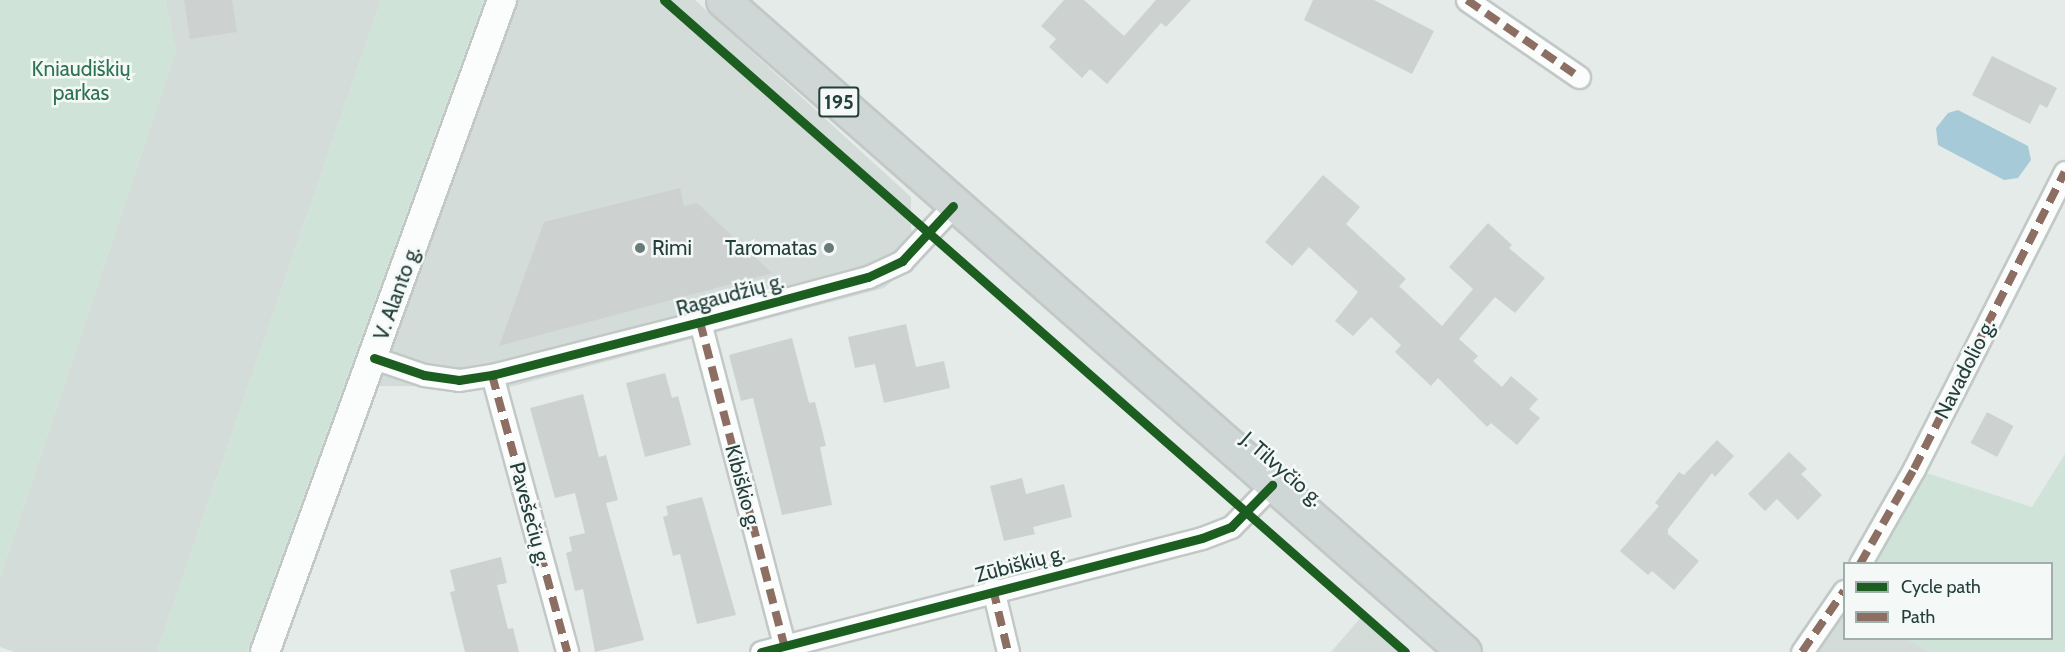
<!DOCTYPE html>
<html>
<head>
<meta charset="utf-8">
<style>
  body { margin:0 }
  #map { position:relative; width:2065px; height:652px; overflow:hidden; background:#e5ebe9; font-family:Cabin,sans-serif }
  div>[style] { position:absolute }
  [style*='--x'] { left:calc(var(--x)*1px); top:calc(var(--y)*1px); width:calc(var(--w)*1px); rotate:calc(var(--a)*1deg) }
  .built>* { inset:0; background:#d3dcd9 }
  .green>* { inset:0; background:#cfe3d8 }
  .water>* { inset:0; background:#a7cad8 }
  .building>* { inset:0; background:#cdd2d0; transform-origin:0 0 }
  .roads { filter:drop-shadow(2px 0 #c2c8c6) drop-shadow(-2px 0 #c2c8c6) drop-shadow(0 2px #c2c8c6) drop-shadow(0 -2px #c2c8c6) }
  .street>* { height:21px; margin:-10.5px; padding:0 10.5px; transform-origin:10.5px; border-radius:10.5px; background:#fbfcfc }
  .secondary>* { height:28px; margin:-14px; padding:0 14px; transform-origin:14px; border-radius:14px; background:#fbfcfc }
  .primary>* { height:33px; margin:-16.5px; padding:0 16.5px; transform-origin:16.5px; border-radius:16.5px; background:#ced7d5 }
  .quiet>* { height:8px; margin-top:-4px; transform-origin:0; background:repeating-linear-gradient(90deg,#8d6e63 0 15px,transparent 0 23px) }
  .cycleway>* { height:9px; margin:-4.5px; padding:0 4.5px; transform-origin:4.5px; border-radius:4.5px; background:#1b5e20 }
  .dots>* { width:16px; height:16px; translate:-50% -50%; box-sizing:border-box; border:3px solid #f4f9f7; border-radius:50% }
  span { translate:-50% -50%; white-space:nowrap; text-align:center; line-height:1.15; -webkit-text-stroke:5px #f4f9f7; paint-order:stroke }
  .shield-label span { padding:2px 4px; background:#f4f9f7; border:2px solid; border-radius:4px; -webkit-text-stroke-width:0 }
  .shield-label { font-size:20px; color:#233e3b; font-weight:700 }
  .park-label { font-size:21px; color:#2e7453 }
  .poi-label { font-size:21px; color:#233e3b }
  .left { translate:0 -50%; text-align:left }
  .right { translate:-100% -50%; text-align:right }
  .street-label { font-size:21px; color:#233e3b }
  .legend { position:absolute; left:1843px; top:562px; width:210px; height:78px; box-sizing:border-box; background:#f4f9f7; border:2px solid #a0aeac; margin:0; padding:8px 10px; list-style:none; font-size:18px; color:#233e3b }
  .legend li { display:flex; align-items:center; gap:12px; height:30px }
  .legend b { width:30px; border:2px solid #a0aeac }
</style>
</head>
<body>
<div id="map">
  <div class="built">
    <i style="clip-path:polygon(165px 0,381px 0,157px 652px,15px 652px,0 647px,0 577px,176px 50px)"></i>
    <i style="clip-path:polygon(517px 0,695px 0,911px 197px,911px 230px,931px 248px,884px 288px,510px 387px,377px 386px)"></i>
    <i style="clip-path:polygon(1844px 603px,1844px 638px,1907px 639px,1931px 652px,1802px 652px)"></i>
    <i style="clip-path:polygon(1363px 615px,1405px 652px,1331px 652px)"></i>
  </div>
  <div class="green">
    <i style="clip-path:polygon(0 0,165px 0,176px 50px,0 577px)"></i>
    <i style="clip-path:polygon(381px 0,484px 0,247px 652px,157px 652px)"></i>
    <i style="clip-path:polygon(2065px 454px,2065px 652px,1931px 652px,1907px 639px,2052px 638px,2052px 564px,1860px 564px,1914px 469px,2032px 507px)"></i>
  </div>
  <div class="water">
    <i style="clip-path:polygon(1958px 110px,2028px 146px,2031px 160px,2018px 178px,2004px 180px,1938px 145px,1936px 128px,1948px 113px)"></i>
  </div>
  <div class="building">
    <i style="clip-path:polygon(184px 0,232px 0,237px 32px,190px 39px)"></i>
    <i style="clip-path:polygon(1064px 0,1084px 0,1124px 36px,1156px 0,1191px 0,1166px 27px,1161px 23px,1107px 84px,1090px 69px,1082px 78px,1049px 47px,1056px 39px,1041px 26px)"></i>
    <i style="clip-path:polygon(1313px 0,1374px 0,1434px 31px,1412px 74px,1304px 20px)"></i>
    <i style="clip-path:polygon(1992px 56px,2057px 88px,2047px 108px,2040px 104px,2030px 124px,1972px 95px)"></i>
    <i style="clip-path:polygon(1323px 175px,1360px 207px,1346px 224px,1406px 279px,1399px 286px,1442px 326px,1473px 289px,1449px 267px,1488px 223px,1512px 245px,1509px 248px,1545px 278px,1515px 313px,1495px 297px,1459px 339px,1478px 356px,1473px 361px,1502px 387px,1511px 376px,1538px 399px,1529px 409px,1540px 418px,1517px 445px,1491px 423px,1487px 427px,1438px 378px,1431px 386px,1395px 352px,1401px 345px,1371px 317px,1353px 336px,1335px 321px,1358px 292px,1309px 247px,1292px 266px,1265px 242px)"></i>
    <i style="clip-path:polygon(680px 188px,684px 206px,697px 203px,772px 273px,499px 346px,544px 222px)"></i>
    <i style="clip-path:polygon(906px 324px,916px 367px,944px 361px,950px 388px,884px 403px,875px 364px,855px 368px,848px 337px)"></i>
    <i style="clip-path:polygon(792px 338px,809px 403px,815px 402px,826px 446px,820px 447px,832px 505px,782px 515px,753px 398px,741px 401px,729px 355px)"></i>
    <i style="clip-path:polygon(665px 373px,672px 398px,678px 396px,691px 445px,645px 457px,626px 383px)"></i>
    <i style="clip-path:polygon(583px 394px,599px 457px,606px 455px,618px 500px,606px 503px,644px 640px,595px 652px,583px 589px,575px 591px,566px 553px,572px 551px,569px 537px,585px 533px,575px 493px,555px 498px,530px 408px)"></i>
    <i style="left:1987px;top:412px;width:30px;height:35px;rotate:28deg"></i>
    <i style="clip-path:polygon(1717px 440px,1734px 456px,1715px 477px,1712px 473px,1668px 529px,1668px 534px,1699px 561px,1674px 590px,1652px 571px,1648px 575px,1620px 551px,1659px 506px,1655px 503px,1679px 472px,1684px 475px)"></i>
    <i style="clip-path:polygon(1789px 452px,1807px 469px,1801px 474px,1822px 495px,1798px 520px,1777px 499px,1765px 511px,1748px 494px)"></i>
    <i style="clip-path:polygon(1022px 478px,1026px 494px,1064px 484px,1072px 517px,1033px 527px,1035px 534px,1004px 541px,990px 486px)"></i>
    <i style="clip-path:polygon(702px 497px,736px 615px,697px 624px,680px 554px,673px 556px,663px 517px,668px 515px,666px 506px)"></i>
    <i style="clip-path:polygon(501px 557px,507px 583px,497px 585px,508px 629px,513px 628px,519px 652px,465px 652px,450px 592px,455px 591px,450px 570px)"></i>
  </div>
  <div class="roads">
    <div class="street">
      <i style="--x:1467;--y:0;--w:136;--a:34.5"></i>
      <i style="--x:700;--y:322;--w:341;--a:75.4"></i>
      <i style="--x:374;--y:358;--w:53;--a:18.8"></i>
      <i style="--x:424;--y:375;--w:35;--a:8"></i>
      <i style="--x:459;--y:380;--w:33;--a:-9"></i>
      <i style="--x:492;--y:375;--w:215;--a:-14.3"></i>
      <i style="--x:700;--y:322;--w:174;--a:-15"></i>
      <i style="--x:868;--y:277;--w:38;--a:-25"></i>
      <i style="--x:902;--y:261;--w:75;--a:-47.2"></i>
      <i style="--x:492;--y:375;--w:287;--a:74.8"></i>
      <i style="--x:1860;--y:564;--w:109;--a:-60.4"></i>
      <i style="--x:1914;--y:469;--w:333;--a:-63.1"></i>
      <i style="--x:993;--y:589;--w:65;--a:76.6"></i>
      <i style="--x:761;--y:652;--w:455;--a:-14.5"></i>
      <i style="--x:1202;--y:538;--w:31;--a:-21"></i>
      <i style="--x:1231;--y:527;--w:59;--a:-45.7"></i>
      <i style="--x:1802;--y:652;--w:74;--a:-55.5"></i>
    </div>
    <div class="secondary">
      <i style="--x:265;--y:652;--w:694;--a:-70.02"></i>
    </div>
    <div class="primary">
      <i style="--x:723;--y:0;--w:987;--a:41.34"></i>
    </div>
  </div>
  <div class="quiet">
    <i style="--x:1467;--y:0;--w:136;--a:34.5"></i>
    <i style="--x:700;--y:322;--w:338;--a:75.4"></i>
    <i style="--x:497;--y:374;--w:5;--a:169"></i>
    <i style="--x:492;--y:375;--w:287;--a:74.8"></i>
    <i style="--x:1860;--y:564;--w:109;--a:-60.4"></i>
    <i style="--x:1914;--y:469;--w:333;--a:-63.1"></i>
    <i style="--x:993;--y:589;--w:65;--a:76.6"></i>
    <i style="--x:1802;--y:652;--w:74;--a:-55.5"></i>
  </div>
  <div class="cycleway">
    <i style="--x:664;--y:0;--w:987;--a:41.34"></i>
    <i style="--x:374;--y:358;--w:53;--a:18.8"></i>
    <i style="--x:424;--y:375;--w:35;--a:8"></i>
    <i style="--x:459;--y:380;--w:33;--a:-9"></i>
    <i style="--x:492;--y:375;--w:215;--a:-14.3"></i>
    <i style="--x:700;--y:322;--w:174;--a:-15"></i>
    <i style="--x:868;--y:277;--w:38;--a:-25"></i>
    <i style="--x:902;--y:261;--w:75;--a:-47.2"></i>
    <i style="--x:761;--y:652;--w:455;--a:-14.5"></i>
    <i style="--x:1202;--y:538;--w:31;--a:-21"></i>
    <i style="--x:1231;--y:527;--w:59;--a:-45.7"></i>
  </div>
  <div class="dots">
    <i style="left:640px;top:248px;background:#677b78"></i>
    <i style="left:829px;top:248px;background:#677b78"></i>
  </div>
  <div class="shield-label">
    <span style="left:839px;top:102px">195</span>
  </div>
  <div class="park-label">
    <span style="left:81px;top:81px">Kniaudiškių<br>parkas</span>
  </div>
  <div class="poi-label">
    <span class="left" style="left:652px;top:248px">Rimi</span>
    <span class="right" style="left:817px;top:248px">Taromatas</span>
  </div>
  <div class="street-label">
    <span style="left:397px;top:293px;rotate:-70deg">V. Alanto g.</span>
    <span style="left:730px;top:295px;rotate:-15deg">Ragaudžių g.</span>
    <span style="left:1965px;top:369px;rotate:-63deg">Navadolio g.</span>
    <span style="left:1282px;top:469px;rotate:41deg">J. Tilvyčio g.</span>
    <span style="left:743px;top:487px;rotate:75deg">Kibiškio g.</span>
    <span style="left:530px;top:514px;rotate:75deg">Pavešečių g.</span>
    <span style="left:1020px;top:564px;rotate:-15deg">Zūbiškių g.</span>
  </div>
  <ul class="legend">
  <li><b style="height:8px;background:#1b5e20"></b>Cycle path</li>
  <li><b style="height:8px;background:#8d6e63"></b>Path</li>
  </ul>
</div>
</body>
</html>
